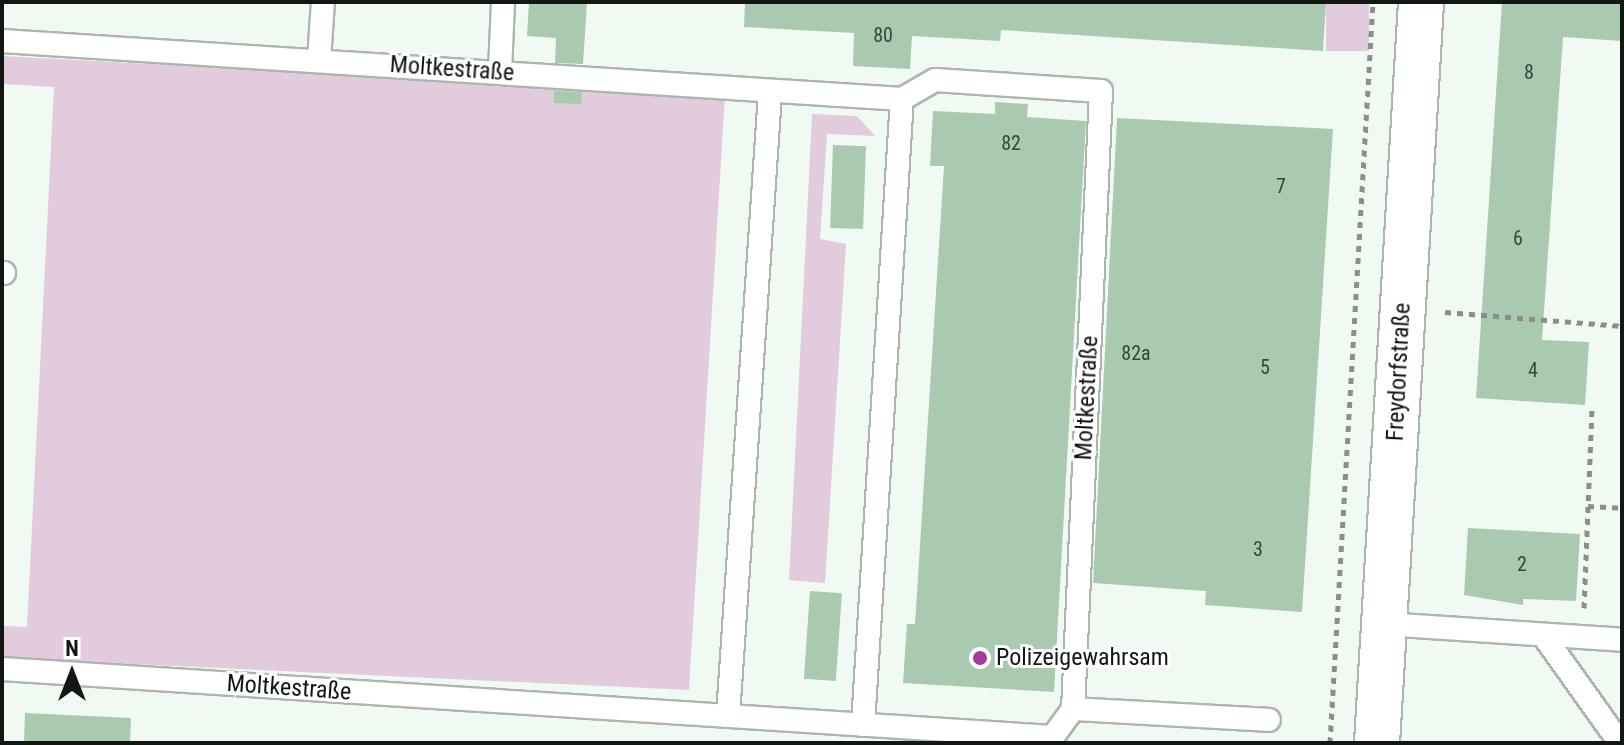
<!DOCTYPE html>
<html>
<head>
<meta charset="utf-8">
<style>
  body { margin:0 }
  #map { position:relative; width:1624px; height:745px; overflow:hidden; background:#f0faf2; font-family:"Roboto Condensed",sans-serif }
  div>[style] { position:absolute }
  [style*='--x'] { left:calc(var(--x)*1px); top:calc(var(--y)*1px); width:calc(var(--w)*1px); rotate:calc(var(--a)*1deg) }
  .green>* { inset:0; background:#e1cbdd; transform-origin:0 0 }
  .building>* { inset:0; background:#aac9b1; transform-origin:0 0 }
  .path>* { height:5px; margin-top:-2.5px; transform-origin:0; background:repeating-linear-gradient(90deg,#89908b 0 6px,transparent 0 12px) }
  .roads { filter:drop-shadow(2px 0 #adb6ae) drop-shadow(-2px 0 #adb6ae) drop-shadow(0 2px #adb6ae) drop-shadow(0 -2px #adb6ae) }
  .service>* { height:22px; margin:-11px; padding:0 11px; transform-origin:11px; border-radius:11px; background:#fff }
  .minor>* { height:44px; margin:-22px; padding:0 22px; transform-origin:22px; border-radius:22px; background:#fff }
  .dots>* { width:22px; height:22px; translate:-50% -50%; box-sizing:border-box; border:4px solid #fff; border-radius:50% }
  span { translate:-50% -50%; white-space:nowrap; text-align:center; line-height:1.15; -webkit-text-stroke:6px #fff; paint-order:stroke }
  .number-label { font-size:20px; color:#39443b }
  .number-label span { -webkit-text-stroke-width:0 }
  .street-label { font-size:24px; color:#131714 }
  .poi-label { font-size:24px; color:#131714 }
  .left { translate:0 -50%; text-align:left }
  .frame { position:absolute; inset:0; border:4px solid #131714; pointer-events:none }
  .north { position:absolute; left:32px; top:633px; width:80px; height:80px; -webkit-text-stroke:6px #fff; paint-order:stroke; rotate:0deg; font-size:22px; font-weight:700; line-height:32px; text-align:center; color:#131714 }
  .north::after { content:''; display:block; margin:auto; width:28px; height:36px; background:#131714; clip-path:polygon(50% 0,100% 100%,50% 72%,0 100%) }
</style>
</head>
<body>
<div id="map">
  <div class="green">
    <i style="left:1326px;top:2px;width:43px;height:49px"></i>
    <i style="clip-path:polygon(2px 56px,725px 95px,689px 690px,2px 658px,2px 626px,27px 627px,54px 87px,2px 84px)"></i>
    <i style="clip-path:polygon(812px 114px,857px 116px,875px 136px,827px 134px,820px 239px,846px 244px,825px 583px,789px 580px)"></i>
  </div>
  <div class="building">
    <i style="clip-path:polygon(529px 2px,587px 2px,583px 64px,555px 63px,556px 38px,527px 36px)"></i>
    <i style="clip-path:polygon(745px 2px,1326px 2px,1323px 51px,1001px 30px,1000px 41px,912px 36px,910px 69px,853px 66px,854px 33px,744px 27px)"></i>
    <i style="clip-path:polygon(1502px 2px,1622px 2px,1622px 41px,1563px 37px,1542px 340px,1589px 342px,1585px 405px,1476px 398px)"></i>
    <i style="left:554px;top:91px;width:28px;height:12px;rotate:2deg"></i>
    <i style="clip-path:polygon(995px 102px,1028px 104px,1027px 117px,1086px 121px,1054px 692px,903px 683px,907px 624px,915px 624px,944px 166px,930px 166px,933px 111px,995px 114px)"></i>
    <i style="clip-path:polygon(1117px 118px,1333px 129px,1302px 612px,1205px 605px,1206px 591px,1093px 583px)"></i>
    <i style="left:833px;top:145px;width:33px;height:83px;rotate:2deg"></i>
    <i style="clip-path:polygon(1468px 528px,1580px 534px,1576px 601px,1523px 599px,1523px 605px,1464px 595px)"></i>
    <i style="left:810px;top:591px;width:32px;height:88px;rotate:4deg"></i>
    <i style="clip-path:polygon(25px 713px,131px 718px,130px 743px,24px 743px)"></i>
  </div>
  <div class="path">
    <i style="--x:1445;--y:312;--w:178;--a:4.5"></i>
    <i style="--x:1588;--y:506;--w:34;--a:3"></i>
    <i style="--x:1584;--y:608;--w:199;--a:-87.7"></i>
    <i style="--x:1330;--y:743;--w:742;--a:-86.68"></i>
  </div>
  <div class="roads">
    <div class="service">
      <i style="--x:2;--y:41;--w:902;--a:3.69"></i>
      <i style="--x:902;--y:99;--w:38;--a:-30"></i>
      <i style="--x:935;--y:80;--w:166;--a:3.8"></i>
      <i style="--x:1101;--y:91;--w:619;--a:92.59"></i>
      <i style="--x:1073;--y:709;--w:34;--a:126"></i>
      <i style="--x:1053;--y:737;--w:1053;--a:-176.3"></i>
      <i style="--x:319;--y:60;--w:58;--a:-86.1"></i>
      <i style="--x:500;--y:71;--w:69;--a:-87.5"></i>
      <i style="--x:2;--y:273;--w:2;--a:0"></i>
      <i style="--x:1384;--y:624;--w:239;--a:3.8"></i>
      <i style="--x:1543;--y:635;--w:133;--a:54.5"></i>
      <i style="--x:1073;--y:709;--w:196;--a:3.2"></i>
      <i style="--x:728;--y:716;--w:624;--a:-86.14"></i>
      <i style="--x:863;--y:725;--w:627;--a:-86.44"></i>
    </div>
    <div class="minor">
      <i style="--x:1377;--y:743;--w:742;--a:-86.6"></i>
    </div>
  </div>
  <div class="dots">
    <i style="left:980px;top:658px;background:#a53b9b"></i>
  </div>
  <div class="number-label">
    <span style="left:883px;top:35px">80</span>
    <span style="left:1529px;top:72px">8</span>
    <span style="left:1011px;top:143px">82</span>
    <span style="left:1281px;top:186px">7</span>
    <span style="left:1518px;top:238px">6</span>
    <span style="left:1136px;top:353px">82a</span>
    <span style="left:1265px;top:367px">5</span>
    <span style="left:1533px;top:370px">4</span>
    <span style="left:1258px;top:549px">3</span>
    <span style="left:1522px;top:564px">2</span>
  </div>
  <div class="street-label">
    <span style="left:452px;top:69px;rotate:4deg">Moltkestraße</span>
    <span style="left:1399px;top:372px;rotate:-87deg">Freydorfstraße</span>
    <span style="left:1087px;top:398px;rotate:-87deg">Moltkestraße</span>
    <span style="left:289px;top:688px;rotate:4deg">Moltkestraße</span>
  </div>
  <div class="poi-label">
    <span class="left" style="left:996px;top:658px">Polizeigewahrsam</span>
  </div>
  <div class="frame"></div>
  <div class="north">N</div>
</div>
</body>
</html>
